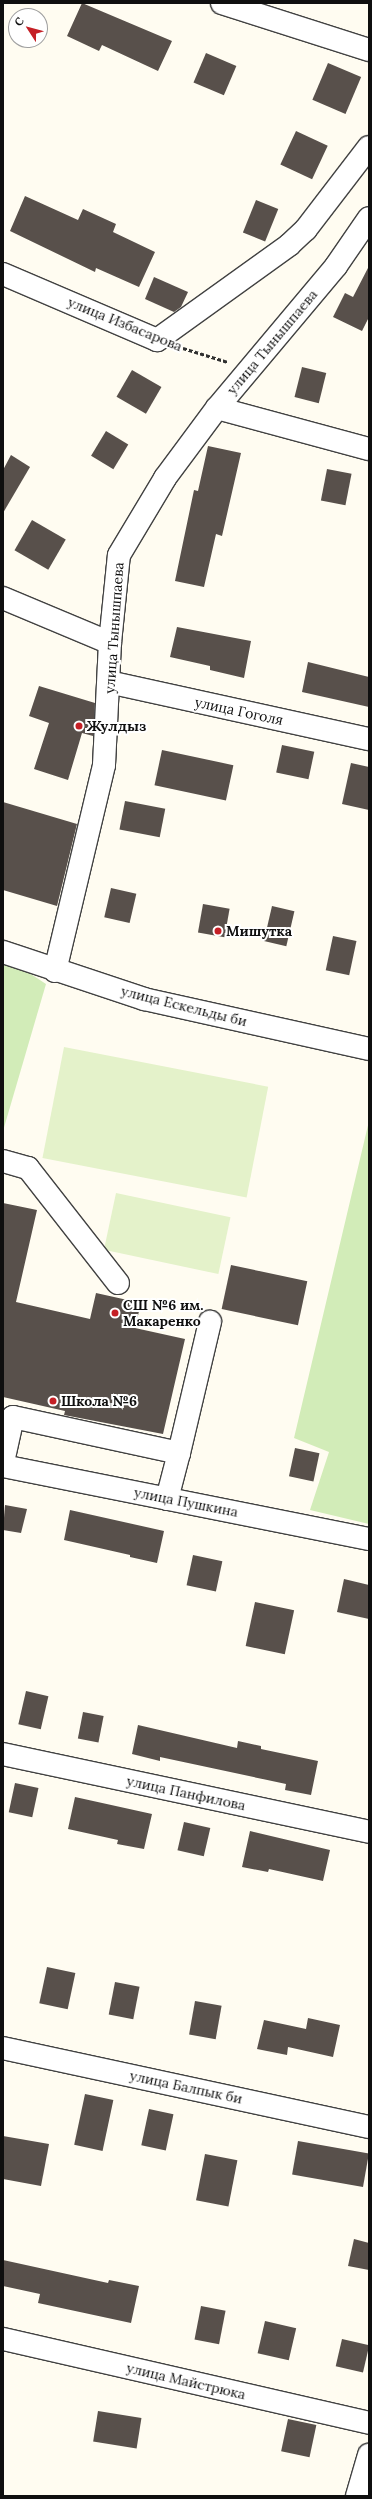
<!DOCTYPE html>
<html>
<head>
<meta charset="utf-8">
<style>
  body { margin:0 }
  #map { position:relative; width:372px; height:2499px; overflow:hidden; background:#fffcf1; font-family:Lora,serif }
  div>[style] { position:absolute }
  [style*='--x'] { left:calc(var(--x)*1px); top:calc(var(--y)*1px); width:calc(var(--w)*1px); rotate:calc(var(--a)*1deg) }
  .green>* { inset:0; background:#d2ecb8 }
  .pitch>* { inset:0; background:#e4f2ca; transform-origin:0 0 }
  .building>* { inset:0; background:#58504b; transform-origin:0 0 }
  .path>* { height:2.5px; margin-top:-1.25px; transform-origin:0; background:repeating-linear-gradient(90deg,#313131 0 4px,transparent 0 6px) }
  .roads { filter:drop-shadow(1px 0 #424242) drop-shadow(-1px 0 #424242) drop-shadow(0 1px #424242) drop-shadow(0 -1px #424242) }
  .minor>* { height:22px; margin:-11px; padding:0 11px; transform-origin:11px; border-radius:11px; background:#fff }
  .dots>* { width:11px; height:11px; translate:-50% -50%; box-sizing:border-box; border:2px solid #fff; border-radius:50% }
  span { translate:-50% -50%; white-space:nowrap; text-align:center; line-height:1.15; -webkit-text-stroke:4px #fff; paint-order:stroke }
  .street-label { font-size:14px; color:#0f0f0f }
  .poi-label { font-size:14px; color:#0f0f0f; font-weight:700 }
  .left { translate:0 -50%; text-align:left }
  .frame { position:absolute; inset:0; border:4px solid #0f0f0f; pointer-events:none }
  .north { position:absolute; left:8px; top:8px; width:40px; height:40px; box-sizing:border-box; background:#fff; border:1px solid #9f9f9f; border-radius:50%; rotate:306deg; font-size:11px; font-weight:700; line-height:16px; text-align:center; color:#0f0f0f }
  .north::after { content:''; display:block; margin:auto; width:14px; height:18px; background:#c52026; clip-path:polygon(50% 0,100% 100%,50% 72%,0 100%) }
</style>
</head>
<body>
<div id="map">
  <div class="green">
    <i style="clip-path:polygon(3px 956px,46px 984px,3px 1131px)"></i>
    <i style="clip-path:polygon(369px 1121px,369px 1524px,310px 1510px,329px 1452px,294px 1438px)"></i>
  </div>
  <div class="pitch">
    <i style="left:64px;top:1047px;width:208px;height:113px;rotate:11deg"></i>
    <i style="left:116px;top:1193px;width:117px;height:58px;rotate:12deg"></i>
  </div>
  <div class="building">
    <i style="clip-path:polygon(82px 3px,172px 41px,158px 71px,102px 45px,99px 51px,67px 36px)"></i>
    <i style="left:206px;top:53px;width:33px;height:32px;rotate:23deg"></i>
    <i style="left:328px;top:63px;width:36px;height:40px;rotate:23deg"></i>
    <i style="left:296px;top:131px;width:35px;height:37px;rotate:25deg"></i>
    <i style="clip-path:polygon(25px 196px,78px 220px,83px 209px,116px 224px,113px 232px,155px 252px,139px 287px,96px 268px,95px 272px,10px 231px)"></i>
    <i style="left:256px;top:200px;width:24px;height:35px;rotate:22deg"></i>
    <i style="clip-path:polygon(369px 266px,369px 317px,362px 331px,333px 317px,345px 293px,353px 297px)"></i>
    <i style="clip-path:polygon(154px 277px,188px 292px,181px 307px,174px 312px,145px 299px)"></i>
    <i style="left:302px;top:367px;width:25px;height:31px;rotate:14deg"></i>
    <i style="left:132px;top:370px;width:34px;height:31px;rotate:30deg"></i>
    <i style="left:106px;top:431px;width:26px;height:29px;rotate:31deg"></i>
    <i style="clip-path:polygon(208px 446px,241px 453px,222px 536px,216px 534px,204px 587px,175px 581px,194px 490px,198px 491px)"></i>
    <i style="clip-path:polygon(11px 455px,30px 467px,3px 513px,3px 470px)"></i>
    <i style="left:327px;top:469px;width:25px;height:32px;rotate:11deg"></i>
    <i style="left:32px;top:520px;width:39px;height:35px;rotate:30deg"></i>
    <i style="clip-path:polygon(177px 627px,251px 641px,244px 678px,210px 670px,210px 666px,170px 657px)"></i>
    <i style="clip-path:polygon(308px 662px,369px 677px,369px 707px,302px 692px)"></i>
    <i style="clip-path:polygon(39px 686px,95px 703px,93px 736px,82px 733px,68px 780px,34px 769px,49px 723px,29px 716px)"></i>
    <i style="left:282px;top:745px;width:33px;height:28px;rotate:12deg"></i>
    <i style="left:162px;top:750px;width:73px;height:36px;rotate:12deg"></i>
    <i style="clip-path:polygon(351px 763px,369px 767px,369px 810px,342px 804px)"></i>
    <i style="left:125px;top:801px;width:41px;height:29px;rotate:11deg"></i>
    <i style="clip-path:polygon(3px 802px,77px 824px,57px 906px,3px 890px)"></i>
    <i style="left:111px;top:888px;width:26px;height:30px;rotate:13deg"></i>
    <i style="left:203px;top:904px;width:27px;height:29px;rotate:10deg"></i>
    <i style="left:272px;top:906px;width:23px;height:36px;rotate:13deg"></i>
    <i style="left:333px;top:936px;width:24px;height:35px;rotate:12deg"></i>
    <i style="clip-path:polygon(3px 1203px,37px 1210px,16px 1302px,90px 1319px,96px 1293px,141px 1303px,135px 1328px,185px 1339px,163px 1434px,64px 1415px,65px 1411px,3px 1397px)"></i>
    <i style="left:231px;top:1265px;width:78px;height:45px;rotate:12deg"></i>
    <i style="left:295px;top:1448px;width:25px;height:29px;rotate:12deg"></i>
    <i style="clip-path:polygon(5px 1505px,27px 1509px,21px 1533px,3px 1530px)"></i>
    <i style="clip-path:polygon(70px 1510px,164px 1531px,157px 1563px,130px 1557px,130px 1555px,64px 1540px)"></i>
    <i style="left:193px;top:1555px;width:30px;height:31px;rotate:12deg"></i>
    <i style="clip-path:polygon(344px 1579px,369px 1585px,369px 1619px,337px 1612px)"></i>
    <i style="left:255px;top:1602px;width:40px;height:45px;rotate:12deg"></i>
    <i style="left:26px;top:1691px;width:23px;height:34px;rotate:13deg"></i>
    <i style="left:83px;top:1712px;width:21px;height:27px;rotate:11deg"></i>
    <i style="clip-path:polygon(138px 1725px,237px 1748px,238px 1741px,261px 1746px,261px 1749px,318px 1761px,311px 1795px,285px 1790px,286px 1784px,160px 1757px,160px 1761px,132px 1754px)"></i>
    <i style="left:15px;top:1783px;width:24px;height:30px;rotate:12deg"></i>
    <i style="clip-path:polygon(75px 1797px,152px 1814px,144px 1849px,117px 1844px,118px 1840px,68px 1829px)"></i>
    <i style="left:184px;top:1822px;width:27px;height:29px;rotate:13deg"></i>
    <i style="clip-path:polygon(250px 1831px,330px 1850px,323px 1881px,269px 1869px,268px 1872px,242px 1867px)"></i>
    <i style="left:47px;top:1967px;width:29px;height:37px;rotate:12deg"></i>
    <i style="left:115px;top:1982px;width:25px;height:33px;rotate:11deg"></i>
    <i style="left:195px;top:2001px;width:27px;height:34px;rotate:10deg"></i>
    <i style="clip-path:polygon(308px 2018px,340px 2025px,333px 2057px,288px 2047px,287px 2055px,257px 2049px,264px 2020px,306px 2029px)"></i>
    <i style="left:85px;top:2094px;width:29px;height:52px;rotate:12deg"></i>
    <i style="left:149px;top:2109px;width:25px;height:37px;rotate:12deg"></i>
    <i style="clip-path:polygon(3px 2136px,49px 2144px,41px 2186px,3px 2179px)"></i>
    <i style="left:298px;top:2141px;width:72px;height:34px;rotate:10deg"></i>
    <i style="left:205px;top:2154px;width:33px;height:47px;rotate:11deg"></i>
    <i style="clip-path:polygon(354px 2239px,369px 2243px,369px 2270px,348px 2266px)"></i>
    <i style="clip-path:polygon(3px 2260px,108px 2283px,109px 2280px,139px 2286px,131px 2323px,38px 2303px,40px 2294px,3px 2286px)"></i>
    <i style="left:201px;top:2306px;width:25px;height:34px;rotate:11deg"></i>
    <i style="left:265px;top:2321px;width:32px;height:33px;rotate:13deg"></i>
    <i style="left:342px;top:2339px;width:28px;height:28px;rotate:13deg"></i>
    <i style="left:98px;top:2411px;width:44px;height:31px;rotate:9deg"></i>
    <i style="left:288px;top:2419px;width:29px;height:33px;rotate:12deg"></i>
  </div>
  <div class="path">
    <i style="--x:183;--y:348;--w:47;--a:17.3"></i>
  </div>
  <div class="roads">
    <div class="minor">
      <i style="--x:222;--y:3;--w:154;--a:17.7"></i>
      <i style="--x:3;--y:274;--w:168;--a:23.2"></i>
      <i style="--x:157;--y:340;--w:163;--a:-35.7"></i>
      <i style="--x:289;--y:245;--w:23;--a:-43"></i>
      <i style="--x:306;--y:229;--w:103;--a:-52.5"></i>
      <i style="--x:217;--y:408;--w:157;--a:15.1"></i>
      <i style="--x:3;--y:598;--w:116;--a:22.8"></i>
      <i style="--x:109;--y:682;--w:266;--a:12.4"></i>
      <i style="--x:3;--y:952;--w:149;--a:18.4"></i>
      <i style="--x:144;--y:999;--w:230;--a:12.5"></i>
      <i style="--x:55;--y:971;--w:212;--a:-76.6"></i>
      <i style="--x:104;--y:765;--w:122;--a:-87.2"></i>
      <i style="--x:110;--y:643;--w:88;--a:-84.2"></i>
      <i style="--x:119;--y:555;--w:90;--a:-59.1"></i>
      <i style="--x:165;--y:478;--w:87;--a:-53.4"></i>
      <i style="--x:217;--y:408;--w:185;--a:-50"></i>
      <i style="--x:336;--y:266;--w:58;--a:-55.5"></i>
      <i style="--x:3;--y:1161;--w:26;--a:16"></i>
      <i style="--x:28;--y:1168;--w:146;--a:52"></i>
      <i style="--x:3;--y:1462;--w:46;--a:-77.5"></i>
      <i style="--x:13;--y:1417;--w:170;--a:12.2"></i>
      <i style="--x:179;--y:1453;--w:135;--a:-76.7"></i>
      <i style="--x:3;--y:1466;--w:373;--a:11.3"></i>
      <i style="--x:167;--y:1499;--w:48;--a:-75.4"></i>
      <i style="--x:3;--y:1754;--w:374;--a:12"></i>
      <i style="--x:3;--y:2048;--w:374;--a:12.2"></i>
      <i style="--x:3;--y:2339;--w:376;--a:12.9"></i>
      <i style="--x:357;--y:2496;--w:43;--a:-73.7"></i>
    </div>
  </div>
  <div class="dots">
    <i style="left:79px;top:726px;background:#c52026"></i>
    <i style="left:218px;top:931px;background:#c52026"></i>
    <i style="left:115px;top:1313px;background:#c52026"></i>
    <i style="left:53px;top:1401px;background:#c52026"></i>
  </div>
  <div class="street-label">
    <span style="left:125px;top:324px;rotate:22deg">улица Избасарова</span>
    <span style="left:272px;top:342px;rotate:-50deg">улица Тынышпаева</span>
    <span style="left:114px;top:628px;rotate:-86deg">улица Тынышпаева</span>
    <span style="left:239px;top:711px;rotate:12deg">улица Гоголя</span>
    <span style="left:184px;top:1006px;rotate:14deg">улица Ескельды би</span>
    <span style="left:186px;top:1502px;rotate:11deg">улица Пушкина</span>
    <span style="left:186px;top:1793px;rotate:12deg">улица Панфилова</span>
    <span style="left:186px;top:2087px;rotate:12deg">улица Балпык би</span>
    <span style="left:186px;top:2381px;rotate:13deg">улица Майстрюка</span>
  </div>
  <div class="poi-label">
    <span class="left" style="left:87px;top:726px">Жулдыз</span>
    <span class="left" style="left:226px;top:931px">Мишутка</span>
    <span class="left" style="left:123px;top:1313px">СШ №6 им.<br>Макаренко</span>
    <span class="left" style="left:61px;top:1401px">Школа №6</span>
  </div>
  <div class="frame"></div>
  <div class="north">С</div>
</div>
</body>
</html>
